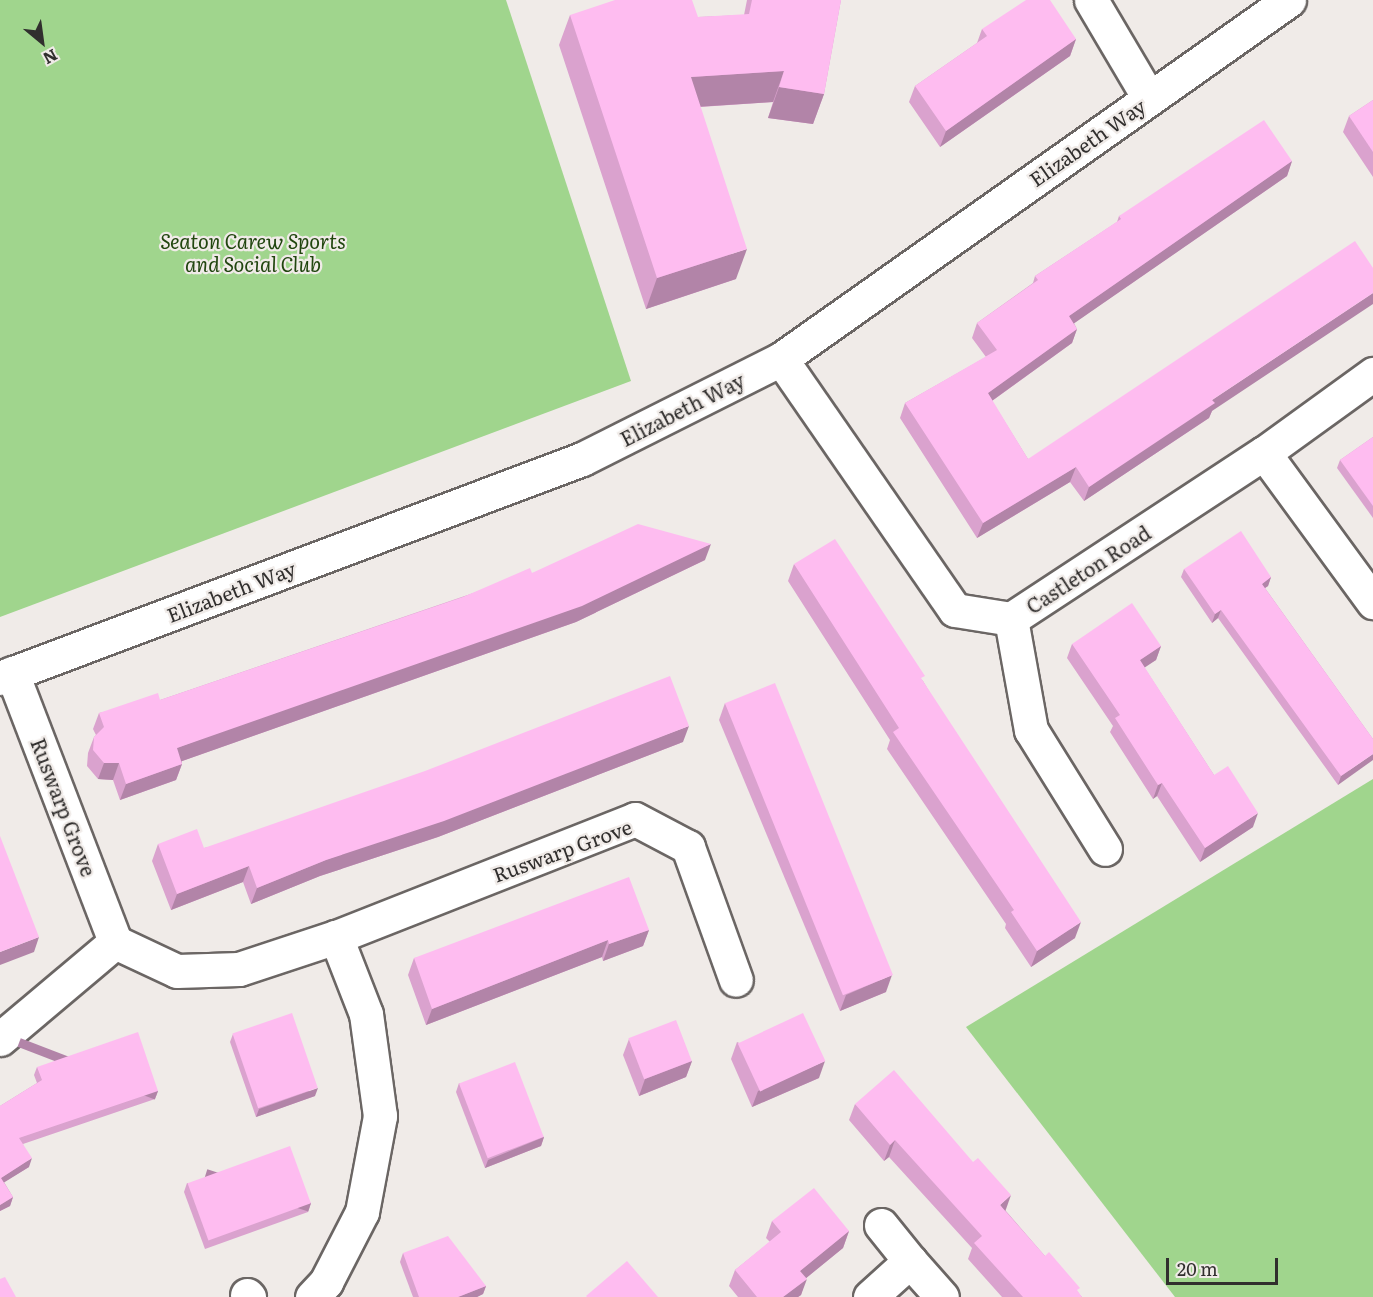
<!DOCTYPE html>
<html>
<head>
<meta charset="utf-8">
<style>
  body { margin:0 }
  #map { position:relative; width:1373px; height:1297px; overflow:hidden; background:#f0ebe8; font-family:Literata,serif }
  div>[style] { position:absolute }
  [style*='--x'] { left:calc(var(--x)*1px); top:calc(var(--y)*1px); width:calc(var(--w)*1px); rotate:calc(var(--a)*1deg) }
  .green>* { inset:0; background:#a0d58d }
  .roads { filter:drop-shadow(2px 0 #6b6664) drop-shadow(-2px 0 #6b6664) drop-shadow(0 2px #6b6664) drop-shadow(0 -2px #6b6664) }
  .street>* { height:33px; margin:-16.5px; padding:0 16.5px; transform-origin:16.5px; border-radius:16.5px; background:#fff }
  .wall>* { inset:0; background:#daa2ce }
  .shaded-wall>* { inset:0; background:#b284a8; transform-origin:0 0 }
  .building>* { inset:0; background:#febcf0; transform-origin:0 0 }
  span { translate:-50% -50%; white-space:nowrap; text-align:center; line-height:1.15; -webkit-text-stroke:4.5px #f0ebe8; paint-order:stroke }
  .street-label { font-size:20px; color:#312f2e }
  .park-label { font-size:20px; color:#21460f; font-style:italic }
  .north { position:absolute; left:12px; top:12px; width:60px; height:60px; -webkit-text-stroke:4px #f0ebe8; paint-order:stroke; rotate:151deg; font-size:16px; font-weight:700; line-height:24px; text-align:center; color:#312f2e }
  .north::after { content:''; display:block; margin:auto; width:21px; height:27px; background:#312f2e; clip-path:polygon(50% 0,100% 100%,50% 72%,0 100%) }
  .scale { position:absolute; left:1166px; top:1258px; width:112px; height:27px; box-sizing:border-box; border:3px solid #312f2e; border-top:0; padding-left:8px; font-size:18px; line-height:21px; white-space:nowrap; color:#312f2e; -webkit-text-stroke:4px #f0ebe8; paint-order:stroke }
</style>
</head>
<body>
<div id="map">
  <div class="green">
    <i style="clip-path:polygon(0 0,506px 0,631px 381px,0 617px)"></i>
    <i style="clip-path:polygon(1373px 779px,1373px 1297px,1175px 1297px,966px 1027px)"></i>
  </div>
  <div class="roads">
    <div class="street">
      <i style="--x:1091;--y:0;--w:114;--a:59.4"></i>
      <i style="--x:781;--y:359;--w:305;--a:55.3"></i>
      <i style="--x:955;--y:610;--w:57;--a:9.1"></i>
      <i style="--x:1011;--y:619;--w:303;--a:-33.3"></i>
      <i style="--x:1264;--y:453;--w:135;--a:-35.9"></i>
      <i style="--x:1264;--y:453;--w:185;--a:53.8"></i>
      <i style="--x:1011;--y:619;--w:113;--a:79.8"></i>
      <i style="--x:1031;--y:730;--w:140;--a:58.1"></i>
      <i style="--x:12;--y:673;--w:288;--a:69"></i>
      <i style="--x:115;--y:942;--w:68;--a:25.1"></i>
      <i style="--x:177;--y:971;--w:62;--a:-1.8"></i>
      <i style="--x:239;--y:969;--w:102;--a:-18.3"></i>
      <i style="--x:336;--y:937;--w:321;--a:-21.5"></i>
      <i style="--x:635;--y:819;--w:60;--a:27.8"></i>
      <i style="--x:688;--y:847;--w:141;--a:70.2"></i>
      <i style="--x:0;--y:678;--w:622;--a:-20.62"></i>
      <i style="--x:582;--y:459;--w:223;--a:-26.7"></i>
      <i style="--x:781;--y:359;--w:622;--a:-35.25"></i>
      <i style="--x:0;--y:1039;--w:150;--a:-40.1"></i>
      <i style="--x:881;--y:1225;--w:46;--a:51.1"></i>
      <i style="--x:247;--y:1295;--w:3;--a:45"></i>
      <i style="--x:312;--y:1297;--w:21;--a:-47"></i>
      <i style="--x:326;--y:1282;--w:79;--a:-62.8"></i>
      <i style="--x:362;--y:1212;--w:98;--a:-79.4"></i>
      <i style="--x:380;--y:1116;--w:103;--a:-97.8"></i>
      <i style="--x:366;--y:1014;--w:83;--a:-111.3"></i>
      <i style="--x:870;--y:1297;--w:54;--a:-42"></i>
      <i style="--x:910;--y:1261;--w:48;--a:48.4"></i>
    </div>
  </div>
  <div class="wall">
    <i style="clip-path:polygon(747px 0,841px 0,824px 94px,813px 124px,768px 118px,773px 102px,700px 107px,736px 279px,646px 309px,559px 45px,570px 15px,698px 17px,744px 15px)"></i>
    <i style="clip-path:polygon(982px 29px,1076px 39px,1070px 56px,940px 147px,909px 102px,915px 86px,977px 43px)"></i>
    <i style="clip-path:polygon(1373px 100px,1373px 177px,1343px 132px,1349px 116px)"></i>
    <i style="clip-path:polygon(1292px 161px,1287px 176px,1074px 323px,1077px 329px,1072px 343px,992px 401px,1028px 459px,1212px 411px,1209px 418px,1084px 501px,1070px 482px,977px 538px,900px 418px,905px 403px,986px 357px,972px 338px,977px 323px,1033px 283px,1035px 276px,1117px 222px,1119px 216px)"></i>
    <i style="clip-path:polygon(1373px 437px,1373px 518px,1337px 468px,1340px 460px)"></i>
    <i style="clip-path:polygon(705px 560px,576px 622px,182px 761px,182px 764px,176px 780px,120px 800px,113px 780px,98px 779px,87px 766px,88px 753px,94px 737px,96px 735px,93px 729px,99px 713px,160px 700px,532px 573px)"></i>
    <i style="clip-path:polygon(794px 564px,923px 681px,1075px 938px,1031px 967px,1005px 928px,1006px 924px,887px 749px,890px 740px,788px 581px)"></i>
    <i style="clip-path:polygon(1184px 569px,1271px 577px,1268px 586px,1265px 588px,1373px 739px,1338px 785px,1218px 618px,1212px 623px,1181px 577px)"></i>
    <i style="clip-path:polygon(1072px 644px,1161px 646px,1156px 660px,1144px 667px,1214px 775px,1253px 827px,1200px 862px,1157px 796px,1153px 799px,1110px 732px,1113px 726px,1067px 658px)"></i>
    <i style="clip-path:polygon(725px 703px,886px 992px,840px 1011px,719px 720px)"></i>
    <i style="clip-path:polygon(683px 742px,438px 837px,320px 876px,251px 904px,243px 882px,171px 910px,152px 861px,158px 844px,204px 848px)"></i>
    <i style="clip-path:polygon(649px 930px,643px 946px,603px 961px,602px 957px,426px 1025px,408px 975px,414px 958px)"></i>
    <i style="clip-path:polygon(233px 1034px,315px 1096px,256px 1117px,230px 1042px)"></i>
    <i style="clip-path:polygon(629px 1039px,692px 1061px,686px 1077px,639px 1096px,623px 1055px)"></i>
    <i style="clip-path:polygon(737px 1042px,819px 1078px,752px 1107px,731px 1059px)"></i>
    <i style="clip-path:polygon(37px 1067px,158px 1091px,155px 1099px,23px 1144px,29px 1167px,4px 1182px,13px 1197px,10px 1206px,0 1211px,0 1106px,37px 1083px,34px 1075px)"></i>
    <i style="clip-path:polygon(459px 1083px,544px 1137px,541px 1146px,485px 1168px,456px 1092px)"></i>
    <i style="clip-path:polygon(855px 1104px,1006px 1211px,1045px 1256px,1082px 1297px,1002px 1297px,968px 1259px,972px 1248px,889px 1157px,884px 1161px,849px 1120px)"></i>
    <i style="clip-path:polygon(187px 1183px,311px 1203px,308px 1212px,205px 1249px,184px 1192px)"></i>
    <i style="clip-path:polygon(772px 1221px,849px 1231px,843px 1248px,806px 1278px,801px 1295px,798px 1297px,738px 1297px,729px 1286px,735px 1270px,770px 1242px,766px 1238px)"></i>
    <i style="clip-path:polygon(403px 1253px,486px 1286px,483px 1294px,477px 1297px,413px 1297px,400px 1262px)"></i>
  </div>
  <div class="shaded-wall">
    <i style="clip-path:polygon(1076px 39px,1070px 56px,940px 147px,946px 131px)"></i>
    <i style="clip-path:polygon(784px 71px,773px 102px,680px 108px,691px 77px)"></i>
    <i style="clip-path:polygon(779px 87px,824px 94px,813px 124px,768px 118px)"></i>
    <i style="clip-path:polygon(1292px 161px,1287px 176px,1063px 331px,1069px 316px)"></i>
    <i style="clip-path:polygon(747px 249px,736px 279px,646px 309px,657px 278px)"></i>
    <i style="clip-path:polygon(1373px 293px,1373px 304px,1212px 411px,1209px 418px,1084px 501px,1089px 487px,1212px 400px)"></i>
    <i style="clip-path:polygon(1077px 329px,1072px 343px,982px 408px,988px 393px)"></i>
    <i style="clip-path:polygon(1076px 467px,1070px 482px,977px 538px,983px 523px)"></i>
    <i style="clip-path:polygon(711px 544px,705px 560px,576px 622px,171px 765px,177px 748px)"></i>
    <i style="clip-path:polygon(1271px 577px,1268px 586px,1259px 592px,1262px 584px)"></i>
    <i style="clip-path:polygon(1221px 610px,1218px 618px,1212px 623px,1215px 614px)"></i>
    <i style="clip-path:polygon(1161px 646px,1156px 660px,1135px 674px,1140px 660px)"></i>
    <i style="clip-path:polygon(689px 726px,683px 742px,438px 837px,320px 876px,251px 904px,257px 888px,326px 860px)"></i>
    <i style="clip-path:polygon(1373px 754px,1373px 760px,1338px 785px,1341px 776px)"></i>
    <i style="clip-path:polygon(104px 763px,119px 763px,113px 780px,98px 779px)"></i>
    <i style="clip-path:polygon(182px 764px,176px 780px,120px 800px,126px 784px)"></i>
    <i style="clip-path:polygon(1162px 783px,1157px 796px,1153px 799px,1158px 785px)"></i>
    <i style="clip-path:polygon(1258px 813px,1253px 827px,1200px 862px,1205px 848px)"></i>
    <i style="clip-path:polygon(249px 866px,243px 882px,171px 910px,177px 894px)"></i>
    <i style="clip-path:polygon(1081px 922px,1075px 938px,1031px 967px,1037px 951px)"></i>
    <i style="clip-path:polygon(649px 930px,643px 946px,603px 961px,609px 944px)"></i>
    <i style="clip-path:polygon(39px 937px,34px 952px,0 965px,0 952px)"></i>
    <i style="clip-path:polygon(608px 940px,602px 957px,426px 1025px,432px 1009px)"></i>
    <i style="clip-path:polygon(892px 975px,886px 992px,840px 1011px,846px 995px)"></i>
    <i style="clip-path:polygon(692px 1061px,686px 1077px,639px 1096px,645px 1079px)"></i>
    <i style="clip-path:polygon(825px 1061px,819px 1078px,752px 1107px,758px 1091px)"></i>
    <i style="clip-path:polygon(318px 1088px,315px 1096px,256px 1117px,259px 1109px)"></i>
    <i style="left:158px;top:1091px;width:9px;height:147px;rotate:111deg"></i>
    <i style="clip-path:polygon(544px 1137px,541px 1146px,485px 1168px,488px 1160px)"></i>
    <i style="clip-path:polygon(895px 1140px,889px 1157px,884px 1161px,890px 1145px)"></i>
    <i style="clip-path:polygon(32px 1158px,29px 1167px,0 1185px,1px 1178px)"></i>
    <i style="clip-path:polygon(1011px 1195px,1005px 1212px,1000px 1205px)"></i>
    <i style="clip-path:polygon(13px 1197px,10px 1206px,0 1211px,0 1205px)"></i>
    <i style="left:311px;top:1203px;width:9px;height:109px;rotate:108deg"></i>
    <i style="clip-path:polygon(849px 1231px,843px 1248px,794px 1288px,800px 1271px)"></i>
    <i style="clip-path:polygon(807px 1279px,801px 1295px,798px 1297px,783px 1297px)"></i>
    <i style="clip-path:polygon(486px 1286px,483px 1294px,477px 1297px,458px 1297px)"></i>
  </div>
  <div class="building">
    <i style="clip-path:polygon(615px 0,692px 0,698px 17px,749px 14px,752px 0,841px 0,824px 94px,779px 87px,784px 71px,691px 77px,747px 249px,657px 278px,570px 15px)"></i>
    <i style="clip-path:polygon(1026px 0,1050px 0,1076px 39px,946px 131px,915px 86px,987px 36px,982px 29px)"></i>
    <i style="clip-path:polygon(1373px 100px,1373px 152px,1349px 116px)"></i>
    <i style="clip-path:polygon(1264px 120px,1292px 161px,1069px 316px,1077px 329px,988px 393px,1028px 459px,1355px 241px,1373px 268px,1373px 293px,1212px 400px,1215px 403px,1089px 487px,1076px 467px,983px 523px,905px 403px,997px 350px,977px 323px,1038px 280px,1035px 276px,1121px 219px,1119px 216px)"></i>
    <i style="clip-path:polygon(1373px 437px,1373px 506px,1340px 460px)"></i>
    <i style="clip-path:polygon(638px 524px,711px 544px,582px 606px,177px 748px,182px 764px,126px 784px,119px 763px,104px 763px,93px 750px,94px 737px,104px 727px,99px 713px,158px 693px,160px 700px,463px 597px,530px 568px,532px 573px)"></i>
    <i style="clip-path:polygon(1241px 531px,1271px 577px,1262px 584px,1373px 739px,1373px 754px,1341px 776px,1221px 610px,1215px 614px,1184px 569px)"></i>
    <i style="clip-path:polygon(835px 539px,925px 676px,921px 678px,1081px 922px,1037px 951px,1011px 912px,1014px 910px,893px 732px,899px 728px,794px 564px)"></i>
    <i style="clip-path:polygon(1132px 603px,1161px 646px,1140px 660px,1214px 775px,1228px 766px,1258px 813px,1205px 848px,1162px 783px,1158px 785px,1115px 718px,1120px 715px,1072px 644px)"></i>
    <i style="clip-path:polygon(670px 676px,689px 726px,444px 821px,326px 860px,257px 888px,249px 866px,177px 894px,158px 844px,197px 829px,204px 848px,425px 771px)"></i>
    <i style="left:775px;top:683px;width:315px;height:54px;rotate:68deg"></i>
    <i style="clip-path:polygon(0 836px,39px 937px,0 952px)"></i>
    <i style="clip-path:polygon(629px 877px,649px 930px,609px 944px,608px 940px,432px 1009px,414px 958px)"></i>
    <i style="left:292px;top:1013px;width:79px;height:63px;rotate:71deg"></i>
    <i style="left:803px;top:1013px;width:53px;height:72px;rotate:65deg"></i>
    <i style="left:676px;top:1020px;width:44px;height:51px;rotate:69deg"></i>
    <i style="clip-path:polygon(138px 1032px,158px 1091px,19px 1138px,32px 1158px,1px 1178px,13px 1197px,0 1205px,0 1106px,42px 1080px,37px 1067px)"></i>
    <i style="left:515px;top:1062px;width:80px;height:60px;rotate:69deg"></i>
    <i style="clip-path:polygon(894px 1070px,973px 1162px,978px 1158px,1011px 1195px,1000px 1205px,1045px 1256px,1049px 1252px,1080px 1288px,1077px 1290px,1082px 1297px,1023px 1297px,974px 1243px,982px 1236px,895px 1140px,890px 1145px,855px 1104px)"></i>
    <i style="left:290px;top:1146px;width:61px;height:109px;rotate:70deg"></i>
    <i style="clip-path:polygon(814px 1188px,849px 1231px,800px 1271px,807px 1279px,783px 1297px,757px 1297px,735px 1270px,781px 1232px,772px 1221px)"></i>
    <i style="clip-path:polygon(448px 1236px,486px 1286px,458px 1297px,419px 1297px,403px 1253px)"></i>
    <i style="clip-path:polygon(627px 1261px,658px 1297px,587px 1297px,586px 1296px)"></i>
    <i style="clip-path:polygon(5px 1277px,16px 1297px,0 1297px,0 1279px)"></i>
  </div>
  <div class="street-label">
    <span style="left:1087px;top:142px;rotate:-35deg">Elizabeth Way</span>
    <span style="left:682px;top:409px;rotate:-27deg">Elizabeth Way</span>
    <span style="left:1088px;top:569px;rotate:-33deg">Castleton Road</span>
    <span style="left:231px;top:591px;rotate:-21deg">Elizabeth Way</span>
    <span style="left:64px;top:807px;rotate:69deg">Ruswarp Grove</span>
    <span style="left:562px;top:850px;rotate:-20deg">Ruswarp Grove</span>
  </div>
  <div class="park-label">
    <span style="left:253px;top:252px">Seaton Carew Sports<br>and Social Club</span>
  </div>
  <div class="north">N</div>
  <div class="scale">20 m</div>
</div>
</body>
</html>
